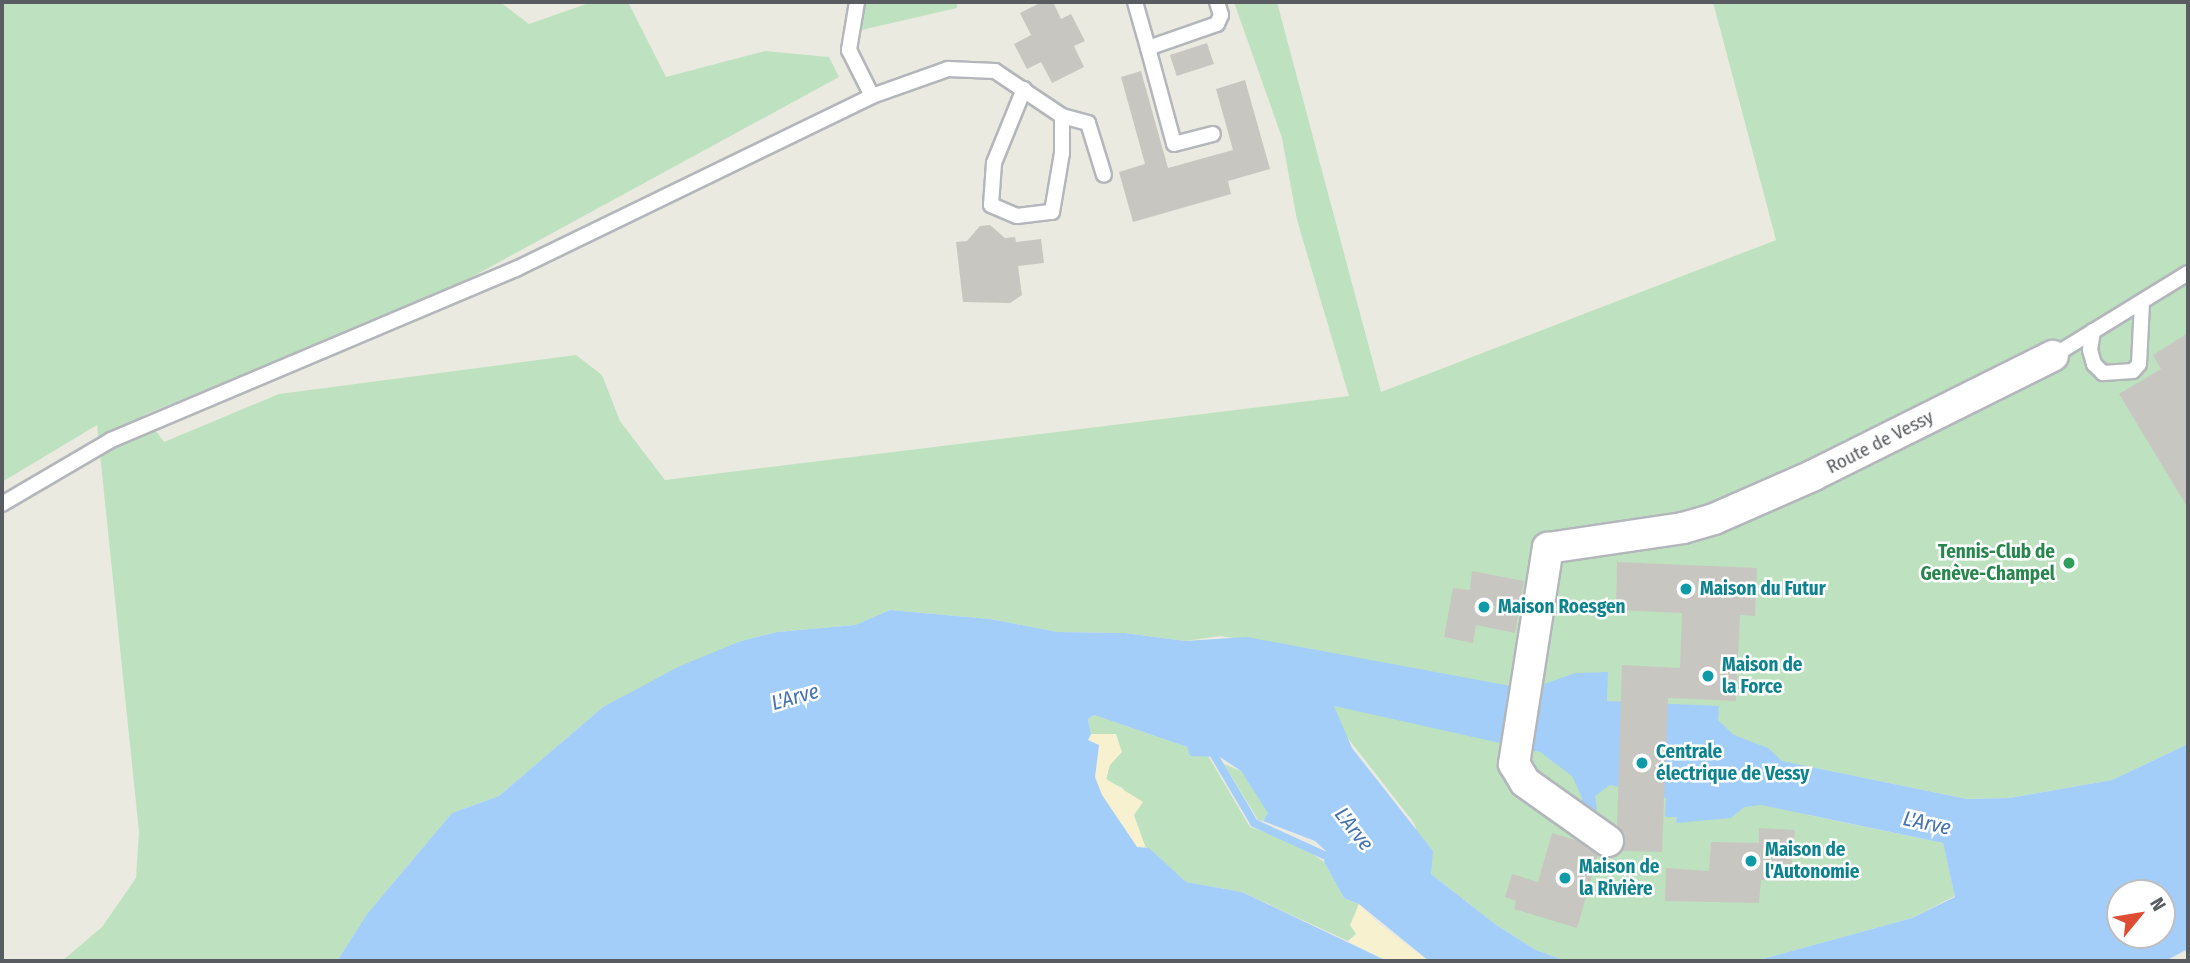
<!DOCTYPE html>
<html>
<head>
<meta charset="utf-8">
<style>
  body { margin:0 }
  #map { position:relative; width:2190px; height:963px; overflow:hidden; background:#ebeae1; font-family:"Fira Sans Condensed",sans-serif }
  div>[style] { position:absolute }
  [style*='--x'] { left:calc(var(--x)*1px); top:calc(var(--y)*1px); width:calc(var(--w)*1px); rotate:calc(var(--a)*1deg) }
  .green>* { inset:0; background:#bee2c0 }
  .sand>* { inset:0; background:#f7f1d0 }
  .water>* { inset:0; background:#a3cef9 }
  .stream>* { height:8px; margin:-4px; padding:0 4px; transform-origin:4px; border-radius:4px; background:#a3cef9 }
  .building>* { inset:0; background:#c8c6c0; transform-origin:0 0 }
  .roads { filter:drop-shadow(2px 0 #b3b6bb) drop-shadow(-2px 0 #b3b6bb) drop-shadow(0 2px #b3b6bb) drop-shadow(0 -2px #b3b6bb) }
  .lane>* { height:14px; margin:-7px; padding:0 7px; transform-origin:7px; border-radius:7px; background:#fff }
  .street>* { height:30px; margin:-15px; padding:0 15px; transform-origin:15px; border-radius:15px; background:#fff }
  .dots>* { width:19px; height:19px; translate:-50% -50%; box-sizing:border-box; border:4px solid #fff; border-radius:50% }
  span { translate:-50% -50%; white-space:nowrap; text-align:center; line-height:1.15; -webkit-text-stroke:5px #fff; paint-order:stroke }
  .street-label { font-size:19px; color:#595c61 }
  .leisure-label { font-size:19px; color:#27864d; font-weight:700 }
  .right { translate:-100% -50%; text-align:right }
  .culture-label { font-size:19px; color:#0d838f; font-weight:700 }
  .left { translate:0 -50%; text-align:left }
  .water-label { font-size:21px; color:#4573b2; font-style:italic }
  .frame { position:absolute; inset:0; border:4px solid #595c61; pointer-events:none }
  .north { position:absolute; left:2106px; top:879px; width:70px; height:70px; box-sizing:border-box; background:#fff; border:2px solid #bdbec0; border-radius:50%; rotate:60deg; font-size:19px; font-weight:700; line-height:28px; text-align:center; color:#595c61 }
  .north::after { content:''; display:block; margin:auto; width:24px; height:32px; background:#de4c34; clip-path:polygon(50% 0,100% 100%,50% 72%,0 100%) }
</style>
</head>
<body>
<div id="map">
  <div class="green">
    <i style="clip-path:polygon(2px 2px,500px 2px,529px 24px,592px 2px,628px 2px,666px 77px,765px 51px,829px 57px,839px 77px,435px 297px,144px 415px,164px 442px,279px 394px,576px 355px,602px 375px,620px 421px,665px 480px,1349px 396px,1297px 220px,1282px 138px,1234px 2px,1277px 2px,1381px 392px,1776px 240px,1713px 2px,2188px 2px,2188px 744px,2112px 780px,2009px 798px,1967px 799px,1816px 768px,1808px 815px,1943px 843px,1955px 896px,1912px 918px,1755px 961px,1566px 961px,1536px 950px,1495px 924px,1431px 874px,1414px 823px,1340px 728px,1317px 651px,1220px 636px,1185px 641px,1125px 633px,1058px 632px,990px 619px,890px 610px,855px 625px,777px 632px,741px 641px,603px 707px,499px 796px,452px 813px,367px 914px,337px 961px,62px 961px,102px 927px,136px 878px,139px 832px,97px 425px,2px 482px)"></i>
    <i style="clip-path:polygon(865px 2px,957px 2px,957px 8px,857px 31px)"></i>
    <i style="clip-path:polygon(1094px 715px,1187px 747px,1190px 756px,1207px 754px,1250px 827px,1302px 846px,1324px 862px,1344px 898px,1359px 904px,1351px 925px,1357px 934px,1348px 941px,1242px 892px,1186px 882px,1145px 846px,1123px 788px,1106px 780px,1116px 734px,1091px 734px,1088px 719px)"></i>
    <i style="clip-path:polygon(1224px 764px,1241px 771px,1259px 796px,1269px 813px,1263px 821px,1258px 820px)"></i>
  </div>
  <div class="sand">
    <i style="clip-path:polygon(1091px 734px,1116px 734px,1122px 752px,1110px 765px,1106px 779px,1143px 802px,1134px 815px,1145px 846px,1137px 847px,1102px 795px,1095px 777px,1099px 746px,1087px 741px)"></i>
    <i style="clip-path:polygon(1359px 904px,1380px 925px,1429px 961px,1387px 961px,1348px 941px,1356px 934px,1350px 925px)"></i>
  </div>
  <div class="water">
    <i style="clip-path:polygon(evenodd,890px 610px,990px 619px,1058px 632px,1125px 633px,1185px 641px,1247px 637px,1516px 687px,1536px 687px,1575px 673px,1608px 672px,1607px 701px,1719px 706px,1718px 720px,1734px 735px,1768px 748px,1782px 761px,1967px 799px,2009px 798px,2112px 780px,2188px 744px,2188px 949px,2165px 961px,1755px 961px,1912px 918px,1955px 897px,1943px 843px,1761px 805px,1744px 807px,1731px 818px,1676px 823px,1677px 817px,1665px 817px,1666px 798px,1610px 785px,1595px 796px,1597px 810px,1582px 810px,1582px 798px,1572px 776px,1540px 752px,1334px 706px,1352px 748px,1433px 851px,1431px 874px,1495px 924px,1536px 950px,1566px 961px,1429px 961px,1359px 904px,1344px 898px,1324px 862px,1326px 851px,1315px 841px,1263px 821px,1268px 813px,1241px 771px,1220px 757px,1190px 756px,1187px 747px,1094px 715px,1088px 719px,1091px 734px,1088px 740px,1099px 745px,1095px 777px,1102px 795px,1137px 847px,1149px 848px,1186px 882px,1242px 892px,1387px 961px,337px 961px,367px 914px,452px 813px,499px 796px,603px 707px,680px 666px,741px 641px,777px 632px,855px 625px,890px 610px,2120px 893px,2162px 893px,2162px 935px,2120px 935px,2120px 893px)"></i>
  </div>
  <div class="stream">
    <i style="--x:1214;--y:755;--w:79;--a:59.5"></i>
    <i style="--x:1254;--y:823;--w:79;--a:24.6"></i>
  </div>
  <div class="building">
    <i style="clip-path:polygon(1042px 2px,1053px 2px,1061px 19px,1071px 14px,1085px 41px,1074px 46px,1084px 67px,1052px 83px,1041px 62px,1027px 69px,1014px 44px,1031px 35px,1020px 13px)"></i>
    <i style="left:1207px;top:43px;width:22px;height:39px;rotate:72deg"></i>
    <i style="clip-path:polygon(1141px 71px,1168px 168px,1233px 150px,1216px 89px,1245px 80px,1270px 169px,1228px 181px,1231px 194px,1133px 222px,1119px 172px,1145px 164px,1121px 77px)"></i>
    <i style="clip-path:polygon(990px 225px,1005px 238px,1015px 237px,1016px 242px,1041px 239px,1044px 263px,1018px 266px,1022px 295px,1010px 303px,963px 302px,956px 242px,967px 241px,980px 226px)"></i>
    <i style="clip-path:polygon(2188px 333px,2188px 508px,2119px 394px,2161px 369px,2153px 355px)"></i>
    <i style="clip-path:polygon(1617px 562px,1757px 568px,1755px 616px,1740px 615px,1736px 701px,1668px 698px,1662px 852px,1622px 851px,1624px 834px,1617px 826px,1622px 665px,1680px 668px,1682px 613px,1616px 610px)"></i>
    <i style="clip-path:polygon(1472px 571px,1524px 581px,1515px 633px,1476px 625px,1473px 643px,1444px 637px,1453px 588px,1470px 590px)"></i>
    <i style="clip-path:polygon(1759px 828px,1795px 830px,1790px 881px,1761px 880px,1759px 903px,1665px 901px,1666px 868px,1709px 871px,1711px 842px,1759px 843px)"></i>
    <i style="clip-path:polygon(1552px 833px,1578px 841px,1598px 855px,1577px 928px,1514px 909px,1516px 901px,1505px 897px,1512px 874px,1538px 882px)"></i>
  </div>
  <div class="roads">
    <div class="lane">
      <i style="--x:857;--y:2;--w:49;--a:99.5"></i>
      <i style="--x:849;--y:50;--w:51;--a:63.4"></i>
      <i style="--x:872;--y:96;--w:81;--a:-19.6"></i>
      <i style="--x:948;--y:69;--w:47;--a:2.4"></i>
      <i style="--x:995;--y:71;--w:81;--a:33.9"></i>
      <i style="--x:1062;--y:116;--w:27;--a:15"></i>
      <i style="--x:1088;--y:123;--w:54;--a:72.9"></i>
      <i style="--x:1135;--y:2;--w:48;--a:74.2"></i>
      <i style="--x:1148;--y:48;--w:73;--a:-19.2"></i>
      <i style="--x:1217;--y:24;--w:10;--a:-66"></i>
      <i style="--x:1221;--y:15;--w:14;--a:-107"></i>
      <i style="--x:1148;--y:48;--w:99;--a:74.8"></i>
      <i style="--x:1174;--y:144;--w:40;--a:-14.4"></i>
      <i style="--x:1024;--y:89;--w:80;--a:112.1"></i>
      <i style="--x:994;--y:163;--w:42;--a:94.1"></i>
      <i style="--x:991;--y:205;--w:28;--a:23"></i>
      <i style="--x:1017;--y:216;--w:35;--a:-7"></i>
      <i style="--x:1052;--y:212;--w:60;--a:-80.4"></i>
      <i style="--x:1062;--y:153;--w:37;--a:-90"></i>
      <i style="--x:2093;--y:331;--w:19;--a:99"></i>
      <i style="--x:2090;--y:350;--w:15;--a:74"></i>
      <i style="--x:2094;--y:364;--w:13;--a:45"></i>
      <i style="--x:2103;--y:373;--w:30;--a:-4"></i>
      <i style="--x:2133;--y:371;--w:9;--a:-49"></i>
      <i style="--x:2139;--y:364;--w:61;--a:-87.2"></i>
      <i style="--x:2053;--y:356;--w:158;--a:-31.6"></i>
      <i style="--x:2;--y:504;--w:126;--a:-30.4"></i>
      <i style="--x:111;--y:440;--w:440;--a:-22.9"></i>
      <i style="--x:516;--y:269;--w:396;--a:-25.9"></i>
    </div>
    <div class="street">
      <i style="--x:1608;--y:841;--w:102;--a:-144.6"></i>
      <i style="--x:1525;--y:782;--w:21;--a:-121"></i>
      <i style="--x:1514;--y:764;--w:219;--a:-81.1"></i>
      <i style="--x:1548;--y:548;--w:136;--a:-8.4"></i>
      <i style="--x:1683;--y:528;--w:32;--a:-16"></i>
      <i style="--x:1714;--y:519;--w:109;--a:-23.7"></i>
      <i style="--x:1814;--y:475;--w:267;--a:-26.5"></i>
    </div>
  </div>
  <div class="dots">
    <i style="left:2069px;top:563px;background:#2e9e5b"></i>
    <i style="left:1686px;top:589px;background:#0f9aa8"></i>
    <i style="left:1484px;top:607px;background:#0f9aa8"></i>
    <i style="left:1708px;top:676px;background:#0f9aa8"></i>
    <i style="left:1642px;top:763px;background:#0f9aa8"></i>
    <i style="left:1751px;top:861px;background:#0f9aa8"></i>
    <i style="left:1565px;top:878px;background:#0f9aa8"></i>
  </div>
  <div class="street-label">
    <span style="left:1880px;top:442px;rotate:-27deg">Route de Vessy</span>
  </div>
  <div class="leisure-label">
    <span class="right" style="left:2055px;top:563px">Tennis-Club de<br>Genève-Champel</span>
  </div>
  <div class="culture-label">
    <span class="left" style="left:1700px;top:589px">Maison du Futur</span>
    <span class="left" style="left:1498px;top:607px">Maison Roesgen</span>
    <span class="left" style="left:1722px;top:676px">Maison de<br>la Force</span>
    <span class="left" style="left:1656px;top:763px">Centrale<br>électrique de Vessy</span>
    <span class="left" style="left:1765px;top:861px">Maison de<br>l'Autonomie</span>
    <span class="left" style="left:1579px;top:878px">Maison de<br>la Rivière</span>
  </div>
  <div class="water-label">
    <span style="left:795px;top:697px;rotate:-16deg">L'Arve</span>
    <span style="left:1927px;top:823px;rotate:12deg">L'Arve</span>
    <span style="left:1354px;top:829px;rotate:52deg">L'Arve</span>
  </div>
  <div class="frame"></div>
  <div class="north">N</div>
</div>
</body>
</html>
